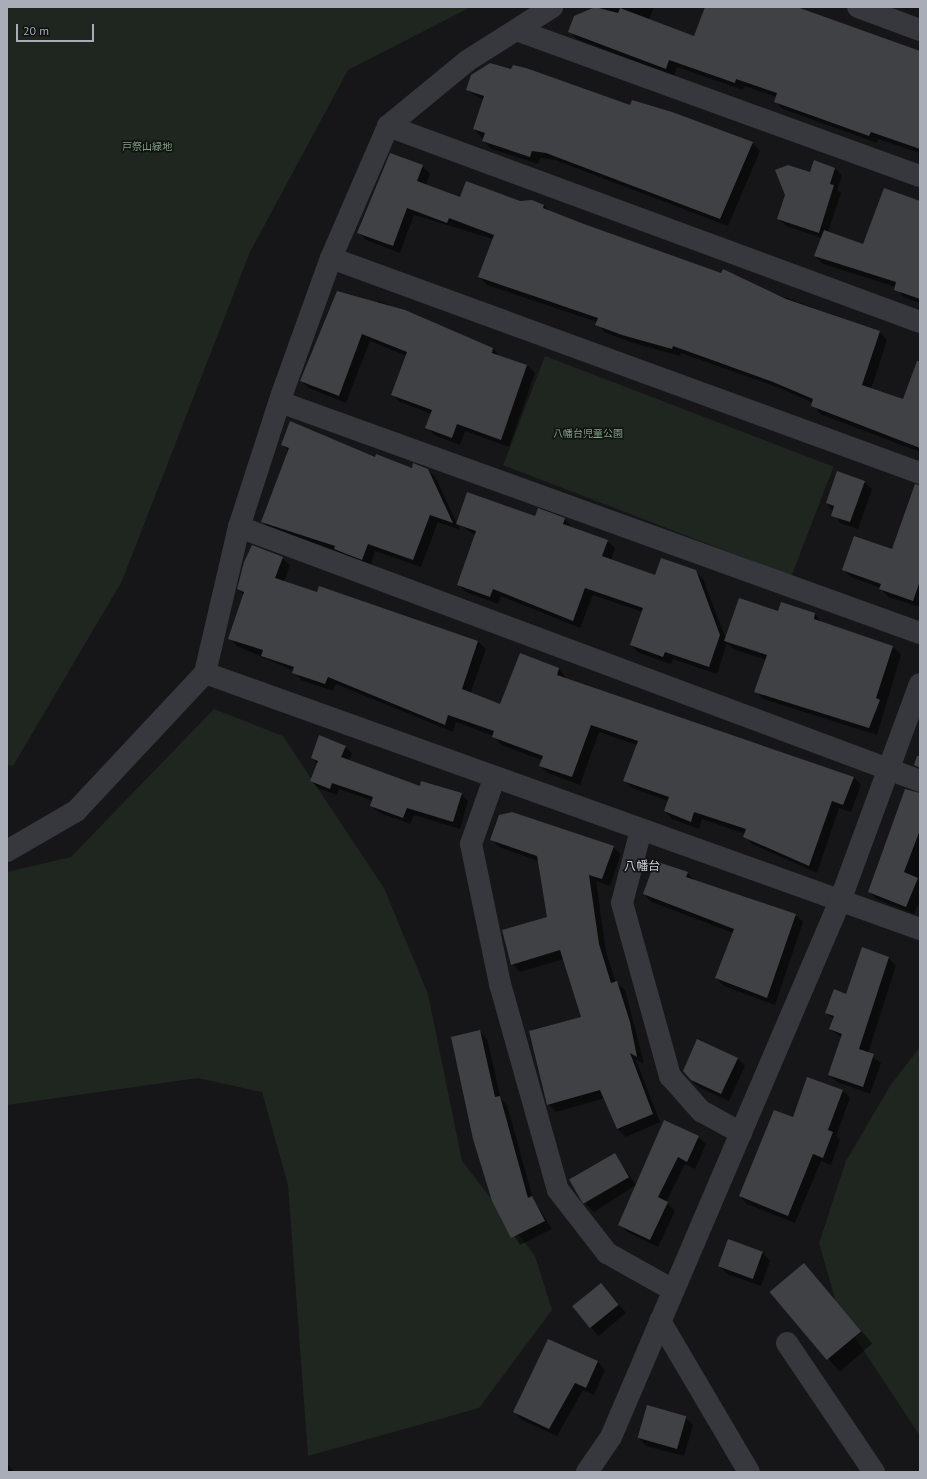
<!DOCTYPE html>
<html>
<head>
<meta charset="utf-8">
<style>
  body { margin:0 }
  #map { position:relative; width:927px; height:1479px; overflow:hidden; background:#161618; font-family:"PT Sans","Noto Sans JP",sans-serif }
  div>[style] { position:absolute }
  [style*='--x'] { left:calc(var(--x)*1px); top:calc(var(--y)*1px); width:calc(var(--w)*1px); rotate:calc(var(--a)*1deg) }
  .green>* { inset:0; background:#1e261f; transform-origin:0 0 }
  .shadow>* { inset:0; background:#0007; transform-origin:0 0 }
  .building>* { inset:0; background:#404145; transform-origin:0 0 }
  .minor>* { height:22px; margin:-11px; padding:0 11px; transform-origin:11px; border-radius:11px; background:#37383d }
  span { translate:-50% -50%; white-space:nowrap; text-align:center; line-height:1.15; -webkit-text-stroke:3px #111113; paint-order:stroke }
  .park-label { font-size:10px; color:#7fa381 }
  .quarter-label { font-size:12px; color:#c9ccd4 }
  .frame { position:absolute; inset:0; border:8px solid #a8adb8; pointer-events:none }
  .scale { position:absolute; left:16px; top:24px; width:78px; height:18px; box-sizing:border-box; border:2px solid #a8adb8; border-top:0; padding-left:5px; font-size:12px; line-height:14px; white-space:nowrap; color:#a8adb8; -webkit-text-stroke:3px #111113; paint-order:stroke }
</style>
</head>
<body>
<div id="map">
  <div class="green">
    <i style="clip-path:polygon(7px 7px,471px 7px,348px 70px,250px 252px,122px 581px,13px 766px,7px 765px)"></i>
    <i style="left:545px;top:356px;width:309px;height:117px;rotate:21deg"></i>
    <i style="clip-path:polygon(214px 709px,283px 736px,384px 888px,428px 994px,462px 1161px,535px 1256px,552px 1310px,479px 1408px,308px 1456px,288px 1185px,262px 1092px,198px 1078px,7px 1105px,7px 872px,71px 857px)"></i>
    <i style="clip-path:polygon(920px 1047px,920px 1436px,839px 1313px,819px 1243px,846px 1161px,890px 1086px)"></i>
  </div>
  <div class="shadow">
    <i style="clip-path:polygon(597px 7px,654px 7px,649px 20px,695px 38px,706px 7px,795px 7px,920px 72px,920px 153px,878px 139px,877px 143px,783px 109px,775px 101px,777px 97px,744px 86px,743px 90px,677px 67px,674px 76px,577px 39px,569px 31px,575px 17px)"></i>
    <i style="clip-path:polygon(467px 90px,630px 106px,752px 143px,760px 151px,728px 226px,555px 160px,540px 158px,538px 164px,491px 149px,474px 129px,483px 100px)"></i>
    <i style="clip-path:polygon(422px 166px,430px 174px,426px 185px,460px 199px,544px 205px,551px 212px,880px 332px,887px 340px,871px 389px,904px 401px,920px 360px,920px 452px,820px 414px,813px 403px,782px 389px,681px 353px,680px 356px,630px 342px,604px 332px,597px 322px,487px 285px,479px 277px,493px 239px,414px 215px,400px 253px,366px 240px,358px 232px)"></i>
    <i style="clip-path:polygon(835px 168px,842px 176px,837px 190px,841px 193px,828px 232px,864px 245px,920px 203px,920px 303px,903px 297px,896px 287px,823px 264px,815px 256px,822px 238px,786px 226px,779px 219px,811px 173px)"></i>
    <i style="clip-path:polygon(379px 301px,493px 348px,500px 357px,527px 365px,535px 373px,509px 447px,465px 431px,460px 445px,434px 435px,427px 427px,432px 414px,400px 402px,393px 395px,407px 356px,370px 341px,346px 403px,309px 388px,301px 381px)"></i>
    <i style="clip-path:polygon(282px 445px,428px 470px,436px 478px,457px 524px,536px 517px,538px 510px,565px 519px,572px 528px,607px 541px,615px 548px,611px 560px,656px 576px,695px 571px,703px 579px,726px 639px,779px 613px,782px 603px,815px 614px,822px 623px,893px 647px,901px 655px,877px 735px,763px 699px,755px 691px,766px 660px,733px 649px,727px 643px,717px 674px,673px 659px,671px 664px,639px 653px,631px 645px,643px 612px,593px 595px,580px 628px,501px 596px,498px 604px,466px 592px,458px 585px,475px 535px,458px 524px,460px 530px,438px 522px,421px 567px,375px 551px,370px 567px,269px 529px,262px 521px,289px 451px)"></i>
    <i style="clip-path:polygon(864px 482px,872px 489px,858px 529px,840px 523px,827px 503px)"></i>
    <i style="clip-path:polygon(920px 500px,920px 607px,888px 597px,881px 588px,851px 577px,843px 569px,893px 551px)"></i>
    <i style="clip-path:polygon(282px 558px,290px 565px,284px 582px,318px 593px,320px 587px,478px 642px,486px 649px,470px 694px,501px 705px,559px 669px,566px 678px,854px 777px,861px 785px,851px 812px,839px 808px,817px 873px,752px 844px,745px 834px,702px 819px,699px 829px,672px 819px,665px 811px,668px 801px,632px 788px,624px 780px,637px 745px,599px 732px,580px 785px,548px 773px,540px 766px,542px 760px,501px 745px,494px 736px,456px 722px,453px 732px,336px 684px,333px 691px,301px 680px,294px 671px,237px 646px,229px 638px,244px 595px,238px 589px)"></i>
    <i style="clip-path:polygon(345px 746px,352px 753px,349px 761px,421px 787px,461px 794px,468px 801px,460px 829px,414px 815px,410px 824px,378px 812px,371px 805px,373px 801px,339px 789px,337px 795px,318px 788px,311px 781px,318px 764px,312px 758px)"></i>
    <i style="clip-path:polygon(920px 799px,920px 900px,914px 914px,876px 899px,869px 891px)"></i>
    <i style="clip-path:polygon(491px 839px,613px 847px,621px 854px,610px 886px,596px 881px,606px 952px,616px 983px,625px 990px,644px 1063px,636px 1060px,660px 1122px,626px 1137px,618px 1129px,605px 1098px,556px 1112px,548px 1104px,582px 1017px,564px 959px,520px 972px,512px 964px,548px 917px,538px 861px,499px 847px)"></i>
    <i style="clip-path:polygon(687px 873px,695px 881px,795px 915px,803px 922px,775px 1005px,724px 986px,716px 978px,733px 933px,652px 902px,644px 894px)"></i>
    <i style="clip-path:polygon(889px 958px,896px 966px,868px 1053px,881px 1063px,870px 1094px,837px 1082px,829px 1074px,842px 1038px,830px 1029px,834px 1020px,827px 1013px)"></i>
    <i style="clip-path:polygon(479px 1031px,487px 1039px,501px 1099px,507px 1105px,533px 1199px,552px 1229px,520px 1245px,493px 1201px)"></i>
    <i style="clip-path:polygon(737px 1058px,745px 1066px,729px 1101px,700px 1088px,691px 1080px)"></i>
    <i style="clip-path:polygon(842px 1090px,850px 1098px,836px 1136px,840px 1140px,831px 1165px,821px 1161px,795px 1223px,747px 1204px,740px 1196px,793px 1118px)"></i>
    <i style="clip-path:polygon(665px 1122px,698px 1137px,706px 1144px,695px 1169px,685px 1164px,666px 1202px,675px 1211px,658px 1247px,627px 1232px,619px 1224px)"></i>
    <i style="clip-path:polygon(615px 1155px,636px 1185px,594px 1212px,586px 1204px)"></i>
    <i style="clip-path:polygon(729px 1241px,763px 1253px,770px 1261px,761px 1286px,727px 1274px,719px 1266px)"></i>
    <i style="left:804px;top:1265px;width:104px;height:43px;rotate:49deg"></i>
    <i style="left:601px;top:1284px;width:38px;height:36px;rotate:49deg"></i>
    <i style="clip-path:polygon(548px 1340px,598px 1362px,605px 1370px,594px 1395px,583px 1390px,557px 1436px,522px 1420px,515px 1412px)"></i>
    <i style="clip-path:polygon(685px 1417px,693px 1425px,684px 1456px,646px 1446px,639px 1438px)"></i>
    <i style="clip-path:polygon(7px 1464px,15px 1472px,7px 1472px)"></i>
  </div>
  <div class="building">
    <i style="clip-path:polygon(595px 7px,618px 13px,620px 8px,694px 36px,705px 7px,797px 7px,920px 51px,920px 149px,871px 132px,869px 136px,774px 102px,777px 93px,736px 79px,735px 83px,669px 60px,666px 69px,568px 32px,574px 16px)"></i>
    <i style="clip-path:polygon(490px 63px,511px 69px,513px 65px,526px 68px,630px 105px,632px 100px,672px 112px,753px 142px,720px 219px,546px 153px,532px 151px,530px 157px,482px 141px,485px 133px,473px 129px,484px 96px,466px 90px,471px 75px)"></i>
    <i style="clip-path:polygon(390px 153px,423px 165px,417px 181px,460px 197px,466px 181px,520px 201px,532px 200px,544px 205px,543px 208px,584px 224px,721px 273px,723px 269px,786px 299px,880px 331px,862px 385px,903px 399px,917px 361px,920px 361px,920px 448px,811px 406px,813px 399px,773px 382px,673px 346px,672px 349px,622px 335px,595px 325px,598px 318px,478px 277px,494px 235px,449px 218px,447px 223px,407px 208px,393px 246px,357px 233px)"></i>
    <i style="clip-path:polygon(814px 160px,835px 168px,830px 184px,834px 185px,819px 233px,777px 219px,785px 195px,775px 170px,788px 165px,810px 172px)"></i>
    <i style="clip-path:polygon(884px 188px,920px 201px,920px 299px,894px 290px,896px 282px,814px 256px,824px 230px,863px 244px)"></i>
    <i style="clip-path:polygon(337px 291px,405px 310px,493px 348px,492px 353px,527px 365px,501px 440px,457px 424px,452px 438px,425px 428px,432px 410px,391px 395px,407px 352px,362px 334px,339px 396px,300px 381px)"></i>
    <i style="clip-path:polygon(290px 421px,375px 457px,376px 454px,412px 468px,413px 463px,428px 469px,453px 523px,430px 515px,413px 560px,368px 544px,362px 560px,334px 549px,335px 546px,261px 522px,289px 448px,281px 445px)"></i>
    <i style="clip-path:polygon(837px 471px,865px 481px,850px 522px,831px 516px,834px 506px,826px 503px)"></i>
    <i style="clip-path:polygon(915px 484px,920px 485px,920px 581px,913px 601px,879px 589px,881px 584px,842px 570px,854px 536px,892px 549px)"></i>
    <i style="clip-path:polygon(467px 492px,535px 516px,538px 508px,565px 518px,563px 524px,608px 540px,602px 556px,655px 575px,661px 558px,696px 570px,720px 635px,709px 667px,665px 652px,663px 657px,630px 645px,643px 608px,585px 588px,573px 621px,493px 589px,490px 597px,457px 585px,476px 531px,456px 524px)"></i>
    <i style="clip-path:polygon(252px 545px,283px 557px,275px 578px,317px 592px,319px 586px,478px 641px,462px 689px,500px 704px,520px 653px,559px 668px,557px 675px,854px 777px,843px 805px,832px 801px,809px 866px,743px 837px,746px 829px,694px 812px,691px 822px,664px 811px,669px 797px,623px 781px,638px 741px,591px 725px,572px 777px,539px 766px,543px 756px,492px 737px,494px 731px,448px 715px,445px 725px,328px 677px,325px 684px,292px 673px,294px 667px,261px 656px,263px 650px,228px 639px,244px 592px,237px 589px,244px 562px)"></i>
    <i style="clip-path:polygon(739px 598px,778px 611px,781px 602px,815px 613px,814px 619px,893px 646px,876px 698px,880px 700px,869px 728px,754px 692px,767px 655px,724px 641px)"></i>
    <i style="clip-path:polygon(319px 735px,346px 746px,341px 757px,420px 786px,421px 781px,462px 793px,453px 822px,407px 808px,403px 818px,370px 806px,373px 797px,332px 783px,330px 789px,310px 781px,318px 761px,311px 758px)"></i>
    <i style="clip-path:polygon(917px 756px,920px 756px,920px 768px,914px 765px)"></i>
    <i style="clip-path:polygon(905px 789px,920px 793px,920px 830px,904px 872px,918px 878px,906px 907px,868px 892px)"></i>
    <i style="clip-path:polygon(512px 812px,614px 846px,602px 879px,589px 875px,599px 944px,611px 983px,617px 981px,630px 1022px,637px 1057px,630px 1053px,653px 1114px,617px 1129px,600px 1090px,547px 1105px,529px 1031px,581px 1017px,560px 950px,511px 965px,502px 930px,547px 917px,537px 856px,490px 840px,499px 815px)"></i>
    <i style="clip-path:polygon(655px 861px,688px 872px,686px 877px,796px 914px,767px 998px,715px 978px,734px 929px,643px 894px)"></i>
    <i style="clip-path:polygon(862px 947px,889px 957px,859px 1049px,874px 1054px,863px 1087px,828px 1075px,842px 1034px,829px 1029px,834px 1016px,825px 1013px,834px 989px,846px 994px)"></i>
    <i style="clip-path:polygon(480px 1030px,495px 1097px,500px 1096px,528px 1198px,532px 1196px,545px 1221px,511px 1238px,492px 1201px,473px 1139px,451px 1037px)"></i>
    <i style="clip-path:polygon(697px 1039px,738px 1058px,721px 1094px,691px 1080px,683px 1071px)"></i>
    <i style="clip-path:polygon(807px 1077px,843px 1090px,828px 1130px,833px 1132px,823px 1158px,813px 1154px,788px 1216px,739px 1196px,774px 1110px,793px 1117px)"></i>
    <i style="clip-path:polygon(664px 1120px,699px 1136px,687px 1162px,678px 1157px,658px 1197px,668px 1202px,650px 1240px,618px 1225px)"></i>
    <i style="left:615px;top:1153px;width:28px;height:53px;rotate:60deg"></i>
    <i style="left:728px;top:1239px;width:37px;height:29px;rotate:20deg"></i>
    <i style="left:804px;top:1263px;width:89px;height:45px;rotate:50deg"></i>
    <i style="left:601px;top:1283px;width:28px;height:37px;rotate:51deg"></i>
    <i style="clip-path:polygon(548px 1339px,598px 1361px,586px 1388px,575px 1383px,549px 1429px,513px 1412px)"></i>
    <i style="left:647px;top:1405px;width:41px;height:34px;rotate:16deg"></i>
  </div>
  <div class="minor">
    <i style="--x:858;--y:7;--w:66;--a:20.4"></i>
    <i style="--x:519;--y:31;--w:426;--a:19.9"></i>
    <i style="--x:388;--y:126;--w:567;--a:20.22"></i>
    <i style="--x:331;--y:258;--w:627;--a:20.05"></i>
    <i style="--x:280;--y:402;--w:680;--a:19.85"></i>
    <i style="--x:239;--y:527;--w:727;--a:20.45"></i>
    <i style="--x:205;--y:673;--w:759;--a:19.7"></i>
    <i style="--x:494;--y:779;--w:69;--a:109.5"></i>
    <i style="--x:471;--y:844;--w:143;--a:78.3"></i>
    <i style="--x:500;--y:984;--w:214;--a:74.3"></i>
    <i style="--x:558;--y:1190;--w:80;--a:52.1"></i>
    <i style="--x:607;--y:1253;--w:76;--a:29.3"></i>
    <i style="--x:641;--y:830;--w:75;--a:104.6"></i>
    <i style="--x:622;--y:903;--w:180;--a:74.5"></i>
    <i style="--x:670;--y:1076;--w:47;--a:48.5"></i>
    <i style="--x:701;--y:1111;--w:46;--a:28.8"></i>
    <i style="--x:7;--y:851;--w:80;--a:-30.1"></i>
    <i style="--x:76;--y:811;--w:189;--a:-46.9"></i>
    <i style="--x:205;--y:673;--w:150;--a:-76.9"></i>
    <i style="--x:239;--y:527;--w:140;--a:-72.1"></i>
    <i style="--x:282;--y:394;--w:145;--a:-70.2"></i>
    <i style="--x:331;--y:258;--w:144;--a:-66.6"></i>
    <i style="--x:388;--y:126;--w:102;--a:-39.4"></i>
    <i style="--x:467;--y:61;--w:101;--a:-32.4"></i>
    <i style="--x:660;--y:1321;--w:175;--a:59.5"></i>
    <i style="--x:787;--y:1343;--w:156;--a:56"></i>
    <i style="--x:587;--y:1472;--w:42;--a:-55.6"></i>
    <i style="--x:611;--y:1437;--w:583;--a:-66.87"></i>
    <i style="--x:840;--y:901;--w:231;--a:-69.8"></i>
  </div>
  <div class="park-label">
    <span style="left:147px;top:147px">戸祭山緑地</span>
    <span style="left:588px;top:434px">八幡台児童公園</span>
  </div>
  <div class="quarter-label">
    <span style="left:642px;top:866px">八幡台</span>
  </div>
  <div class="frame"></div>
  <div class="scale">20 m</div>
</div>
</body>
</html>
